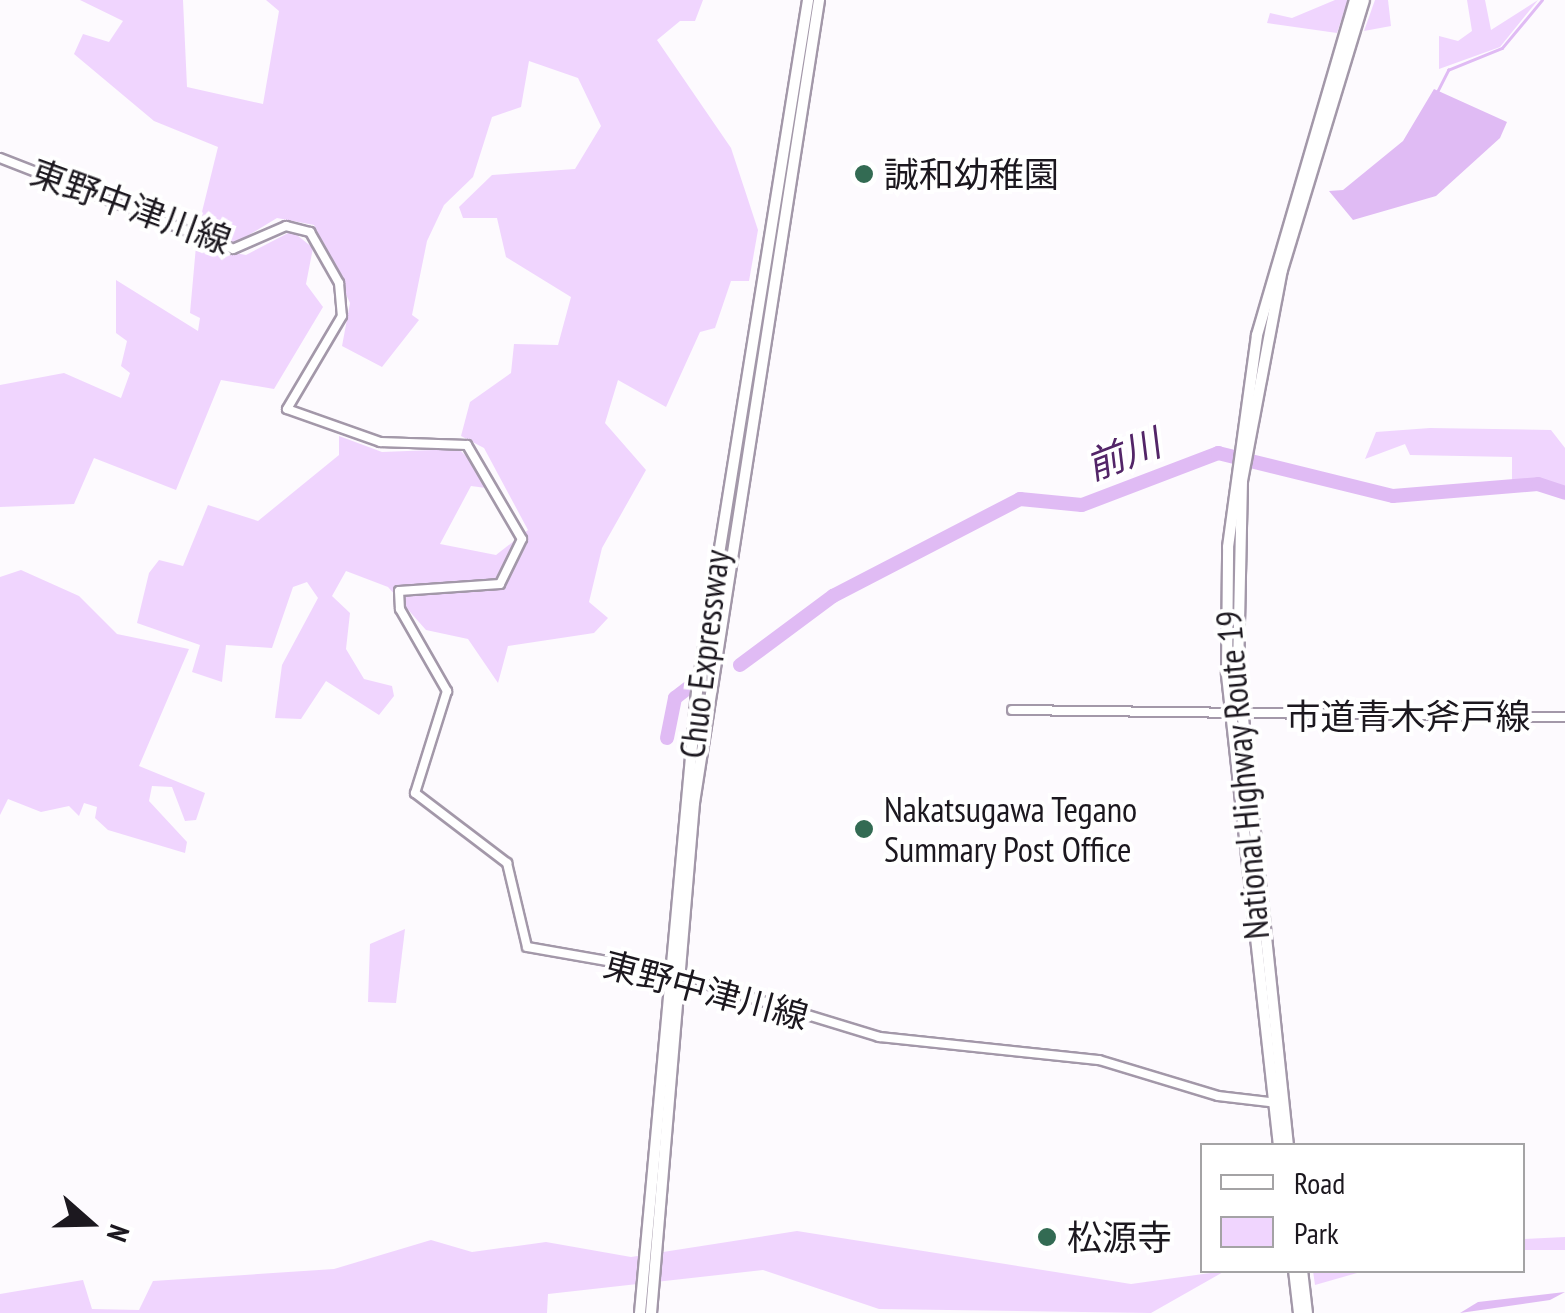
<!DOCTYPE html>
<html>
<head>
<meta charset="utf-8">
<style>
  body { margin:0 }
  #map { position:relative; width:1565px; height:1313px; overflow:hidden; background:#fdfafe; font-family:"PT Sans Narrow","Noto Sans JP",sans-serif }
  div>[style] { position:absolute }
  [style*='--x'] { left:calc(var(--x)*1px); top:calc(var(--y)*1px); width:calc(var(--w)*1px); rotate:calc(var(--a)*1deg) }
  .green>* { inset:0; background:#f0d5fe }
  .water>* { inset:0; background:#e0bbf4 }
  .stream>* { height:2.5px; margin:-1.25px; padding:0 1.25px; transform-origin:1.25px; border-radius:1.25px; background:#e0bbf4 }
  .river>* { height:14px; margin:-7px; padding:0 7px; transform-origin:7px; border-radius:7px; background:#e0bbf4 }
  .roads { filter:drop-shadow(2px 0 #a398a9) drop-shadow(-2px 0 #a398a9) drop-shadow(0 2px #a398a9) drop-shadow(0 -2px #a398a9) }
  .secondary>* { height:8px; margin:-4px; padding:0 4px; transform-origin:4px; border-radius:4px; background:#fff }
  .highway>* { height:10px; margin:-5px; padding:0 5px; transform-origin:5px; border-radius:5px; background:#fff }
  .bridges { filter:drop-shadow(2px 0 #a398a9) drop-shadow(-2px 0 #a398a9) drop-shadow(0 2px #a398a9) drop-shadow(0 -2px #a398a9) }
  .secondary-bridge>* { height:8px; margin:-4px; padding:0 4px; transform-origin:4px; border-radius:4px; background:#fff }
  .dots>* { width:28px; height:28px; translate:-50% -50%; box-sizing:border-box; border:5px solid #fff; border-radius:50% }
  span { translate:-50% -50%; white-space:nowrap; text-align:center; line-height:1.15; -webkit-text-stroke:8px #fff; paint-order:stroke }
  .poi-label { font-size:35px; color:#1c181f }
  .left { translate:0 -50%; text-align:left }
  .street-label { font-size:35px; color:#1c181f }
  .water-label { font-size:38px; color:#532568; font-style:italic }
  .legend { position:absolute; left:1200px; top:1143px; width:325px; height:130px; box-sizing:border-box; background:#fff; border:2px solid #a4a3a5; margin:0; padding:12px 18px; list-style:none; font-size:30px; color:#1c181f }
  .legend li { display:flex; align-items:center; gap:20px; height:50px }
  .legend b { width:50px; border:2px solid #a4a3a5 }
  .north { position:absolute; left:40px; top:1173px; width:100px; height:100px; -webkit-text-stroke:8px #fff; paint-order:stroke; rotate:110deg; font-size:28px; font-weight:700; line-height:40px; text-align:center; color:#1c181f }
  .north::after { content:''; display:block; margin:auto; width:35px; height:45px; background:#1c181f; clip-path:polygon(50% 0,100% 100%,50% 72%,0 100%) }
</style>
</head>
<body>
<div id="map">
  <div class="green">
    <i style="clip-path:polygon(80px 0,183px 0,187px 87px,263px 104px,279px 11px,266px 0,703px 0,695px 21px,680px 21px,657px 40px,731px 148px,758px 230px,749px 281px,731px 281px,715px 328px,700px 332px,666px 407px,618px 380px,605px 423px,646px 470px,602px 548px,589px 602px,608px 618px,594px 633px,508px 646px,498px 683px,468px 639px,426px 630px,388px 587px,346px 571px,332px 596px,350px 613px,346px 649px,364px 679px,392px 686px,394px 696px,379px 715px,326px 681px,301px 719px,275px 718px,282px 665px,318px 598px,307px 582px,293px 587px,272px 648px,226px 645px,222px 682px,192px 672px,200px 645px,137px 623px,149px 573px,159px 560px,183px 566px,208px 505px,258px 521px,339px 455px,339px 436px,382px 452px,459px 449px,470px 460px,486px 488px,471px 486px,440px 544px,496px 555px,528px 530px,484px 448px,461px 436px,470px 402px,511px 373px,514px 344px,558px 345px,571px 297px,506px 257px,497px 218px,463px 218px,459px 207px,492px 175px,575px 169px,601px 126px,578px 78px,529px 61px,521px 107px,492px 117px,473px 177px,444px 205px,427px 241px,412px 315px,419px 320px,382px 367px,342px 346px,350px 303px,314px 225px,277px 218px,234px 244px,197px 232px,218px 147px,154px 121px,74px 54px,83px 34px,109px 42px,123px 21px)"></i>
    <i style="clip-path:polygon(1335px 0,1348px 0,1337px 33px,1267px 23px,1270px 13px,1292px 18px)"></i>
    <i style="clip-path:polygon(1375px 0,1388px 0,1391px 26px,1364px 31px)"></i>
    <i style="clip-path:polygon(1467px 0,1485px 0,1491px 30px,1538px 0,1500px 47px,1439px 69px,1439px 36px,1458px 41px,1472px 31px)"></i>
    <i style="clip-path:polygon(292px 231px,313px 248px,306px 284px,323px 307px,274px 389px,221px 380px,176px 490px,94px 458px,74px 504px,0 507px,0 385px,64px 373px,121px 398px,130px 373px,121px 366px,127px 341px,116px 333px,116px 280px,198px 331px,200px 318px,190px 313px,196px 246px,246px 255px)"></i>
    <i style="clip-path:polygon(1430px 428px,1551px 430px,1565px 448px,1565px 492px,1538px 479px,1512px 487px,1512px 457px,1410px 455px,1405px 444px,1365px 459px,1376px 432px)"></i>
    <i style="clip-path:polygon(21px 570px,79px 596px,117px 634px,189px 649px,139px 766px,205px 793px,196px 820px,185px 821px,172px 787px,152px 786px,149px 801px,187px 842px,185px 853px,108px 830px,95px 818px,97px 807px,84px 803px,79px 816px,69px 806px,41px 812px,8px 799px,0 815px,0 577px)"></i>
    <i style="clip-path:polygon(405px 929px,396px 1003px,368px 1002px,370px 944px)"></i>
    <i style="clip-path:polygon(797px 1231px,1131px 1284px,1225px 1271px,1151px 1313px,879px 1309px,763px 1270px,548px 1294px,547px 1313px,0 1313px,0 1294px,83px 1280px,92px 1309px,139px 1310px,153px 1281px,334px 1269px,431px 1240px,472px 1252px,546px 1242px,631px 1257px)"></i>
    <i style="clip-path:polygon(1565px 1237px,1565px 1250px,1523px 1250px,1523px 1239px)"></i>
    <i style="clip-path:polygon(1313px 1271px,1313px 1270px,1364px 1271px,1315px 1285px)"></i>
  </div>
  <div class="water">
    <i style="clip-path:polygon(1434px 89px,1507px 122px,1500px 138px,1436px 196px,1353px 220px,1329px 191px,1343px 190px,1403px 141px)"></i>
    <i style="clip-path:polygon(1565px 1292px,1550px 1300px,1460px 1313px,1478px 1302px)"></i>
  </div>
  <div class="stream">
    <i style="--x:1437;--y:92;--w:25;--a:-63"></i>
    <i style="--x:1448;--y:70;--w:58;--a:-22.2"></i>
    <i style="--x:1502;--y:48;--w:62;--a:-50.2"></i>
  </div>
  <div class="river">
    <i style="--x:740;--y:665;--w:116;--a:-36.6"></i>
    <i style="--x:833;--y:596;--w:211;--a:-27.4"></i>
    <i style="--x:1020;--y:499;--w:62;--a:5.5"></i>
    <i style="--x:1082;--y:505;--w:146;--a:-20.9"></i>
    <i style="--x:1218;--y:453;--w:180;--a:13.8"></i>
    <i style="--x:1393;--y:496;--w:145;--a:-4.7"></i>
    <i style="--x:1538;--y:484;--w:28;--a:18"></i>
    <i style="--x:667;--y:738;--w:41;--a:-78.7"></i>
    <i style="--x:675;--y:698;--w:16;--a:-38"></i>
  </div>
  <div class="roads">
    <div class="secondary">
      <i style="--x:0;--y:158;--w:250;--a:21.3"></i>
      <i style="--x:233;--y:249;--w:58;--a:-23.5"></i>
      <i style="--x:286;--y:226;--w:25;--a:14"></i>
      <i style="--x:310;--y:232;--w:59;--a:60.4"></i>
      <i style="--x:339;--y:283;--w:33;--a:85"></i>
      <i style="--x:342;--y:316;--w:108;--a:120.6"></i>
      <i style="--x:287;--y:409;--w:99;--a:19.5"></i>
      <i style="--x:380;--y:442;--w:87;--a:2"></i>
      <i style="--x:467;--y:445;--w:109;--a:59.7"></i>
      <i style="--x:522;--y:539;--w:50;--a:116.1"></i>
      <i style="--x:500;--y:584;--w:101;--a:176"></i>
      <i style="--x:399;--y:591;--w:18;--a:87"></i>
      <i style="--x:400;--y:609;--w:95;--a:60.2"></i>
      <i style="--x:447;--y:691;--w:107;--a:107.4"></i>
      <i style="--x:415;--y:793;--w:116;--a:37.3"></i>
      <i style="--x:507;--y:863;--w:86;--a:76.6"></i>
      <i style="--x:527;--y:947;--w:128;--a:9.9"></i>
      <i style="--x:1012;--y:710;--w:553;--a:0.73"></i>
      <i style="--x:693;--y:980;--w:195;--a:17"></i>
      <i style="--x:879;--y:1037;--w:221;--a:6"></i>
      <i style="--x:1099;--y:1060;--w:124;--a:16.8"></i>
      <i style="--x:1218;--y:1096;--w:60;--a:6.7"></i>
    </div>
    <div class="highway">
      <i style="--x:1279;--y:1146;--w:476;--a:-96.3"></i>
      <i style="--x:1227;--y:673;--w:126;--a:-89.5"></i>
      <i style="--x:1228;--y:547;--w:214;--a:-82.2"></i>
      <i style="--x:1257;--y:335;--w:349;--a:-73.7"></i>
      <i style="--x:1288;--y:1146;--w:478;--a:-96"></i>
      <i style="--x:1238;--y:671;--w:190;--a:-88.8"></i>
      <i style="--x:1242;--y:481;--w:215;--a:-79.3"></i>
      <i style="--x:1282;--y:270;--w:282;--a:-73.1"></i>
      <i style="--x:1294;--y:1270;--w:43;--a:83.4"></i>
      <i style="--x:1302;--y:1270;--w:43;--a:83.4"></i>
      <i style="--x:640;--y:1313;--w:625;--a:-84.76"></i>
      <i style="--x:697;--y:691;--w:700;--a:-80.87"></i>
      <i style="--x:651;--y:1313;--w:512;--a:-85.18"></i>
      <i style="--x:694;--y:803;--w:813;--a:-81.15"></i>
    </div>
  </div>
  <div class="bridges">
    <div class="secondary-bridge">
      <i style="--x:653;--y:969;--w:41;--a:15.4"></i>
    </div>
  </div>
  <div class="dots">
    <i style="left:864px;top:174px;background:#336b53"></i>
    <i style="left:864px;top:829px;background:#336b53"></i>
    <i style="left:1047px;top:1237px;background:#336b53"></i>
  </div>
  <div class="poi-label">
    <span class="left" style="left:884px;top:174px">誠和幼稚園</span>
    <span class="left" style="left:884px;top:829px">Nakatsugawa Tegano<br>Summary Post Office</span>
    <span class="left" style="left:1067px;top:1237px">松源寺</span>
  </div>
  <div class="street-label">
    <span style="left:131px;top:206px;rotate:20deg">東野中津川線</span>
    <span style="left:704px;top:654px;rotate:-83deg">Chuo Expressway</span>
    <span style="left:1408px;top:716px">市道青木斧戸線</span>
    <span style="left:1242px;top:775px;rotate:-95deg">National Highway Route 19</span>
    <span style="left:706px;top:990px;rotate:15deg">東野中津川線</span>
  </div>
  <div class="water-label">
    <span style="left:1123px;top:454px;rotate:-21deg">前川</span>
  </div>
  <ul class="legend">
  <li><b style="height:12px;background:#fff"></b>Road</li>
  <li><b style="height:28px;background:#f0d5fe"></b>Park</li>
  </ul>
  <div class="north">N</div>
</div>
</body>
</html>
